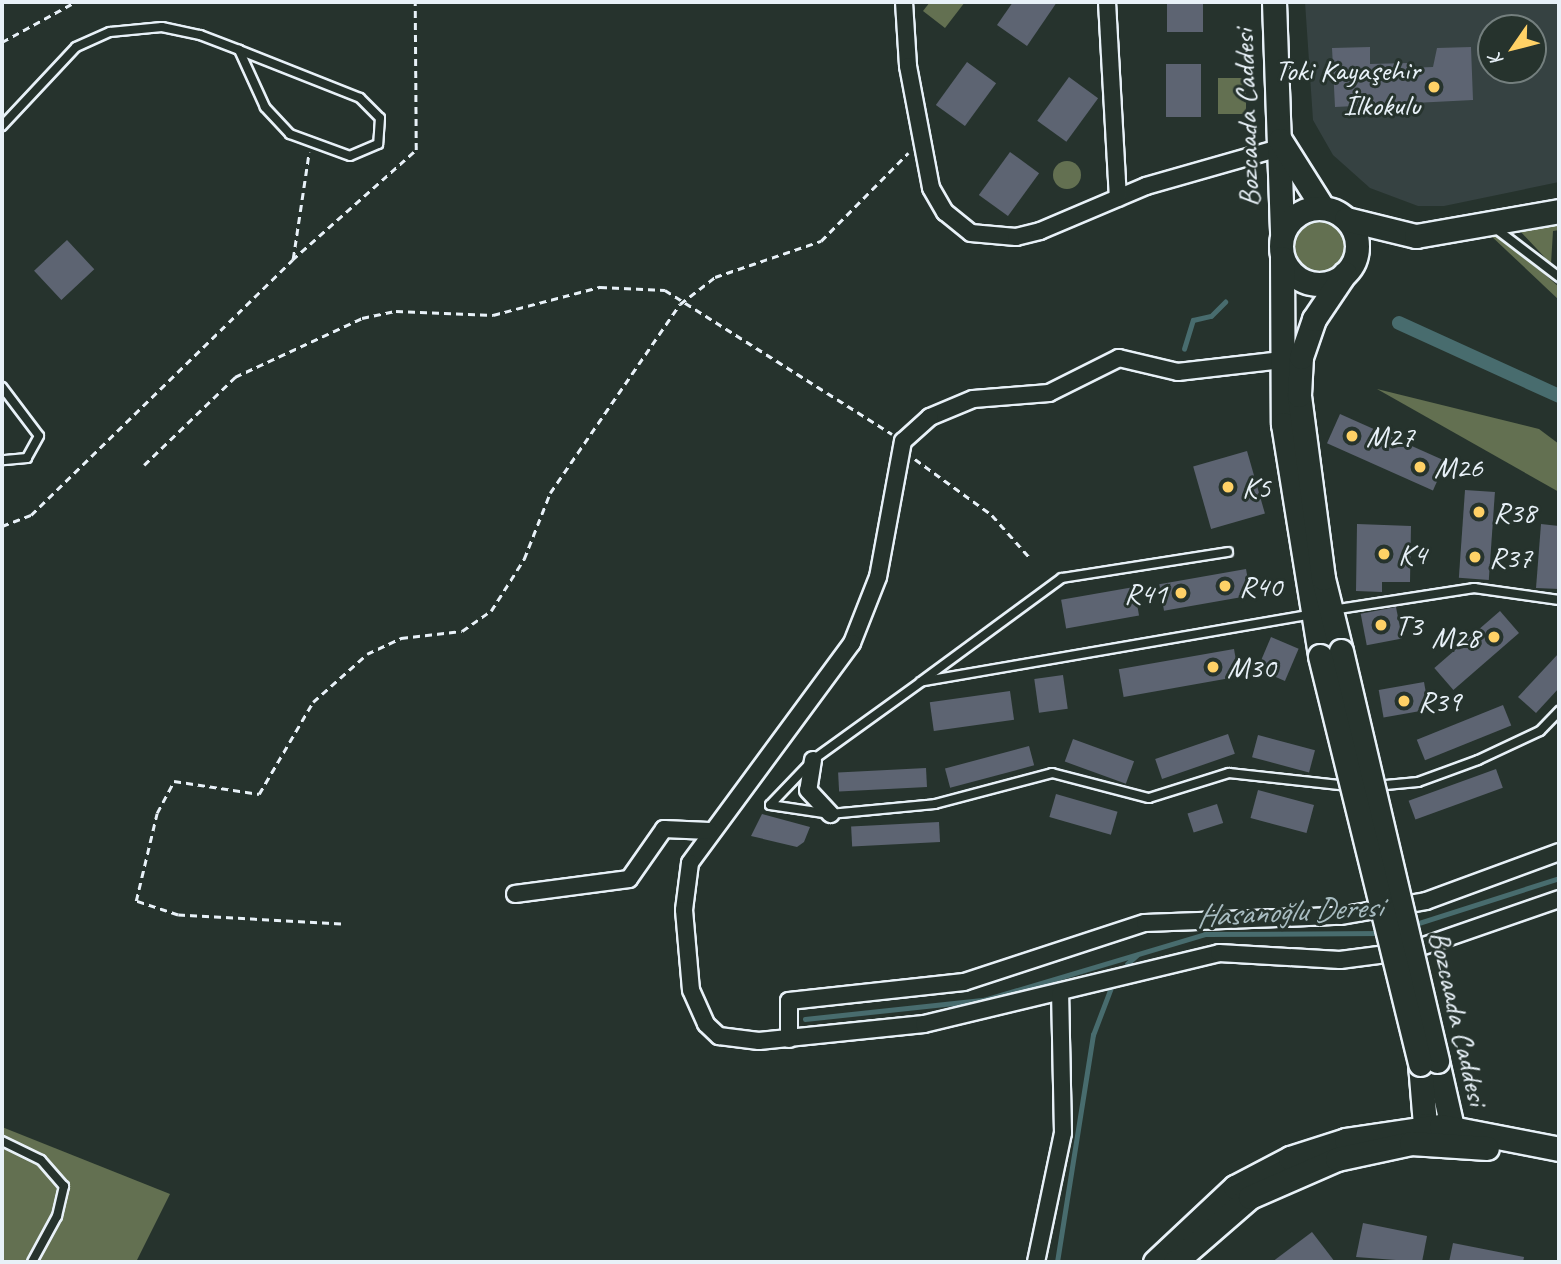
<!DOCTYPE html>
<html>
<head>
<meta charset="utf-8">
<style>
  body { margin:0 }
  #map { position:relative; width:1561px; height:1264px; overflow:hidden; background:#26332d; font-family:Caveat,sans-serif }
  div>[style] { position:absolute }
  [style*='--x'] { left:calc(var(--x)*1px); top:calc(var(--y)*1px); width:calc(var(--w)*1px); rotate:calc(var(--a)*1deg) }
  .built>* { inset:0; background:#364242 }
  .green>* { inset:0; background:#637051; transform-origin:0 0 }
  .round { border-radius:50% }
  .stream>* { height:4.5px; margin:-2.25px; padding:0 2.25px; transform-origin:2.25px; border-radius:2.25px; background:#486c6e }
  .canal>* { height:14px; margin:-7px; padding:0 7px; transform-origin:7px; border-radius:7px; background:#486c6e }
  .building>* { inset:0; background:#5d6472; transform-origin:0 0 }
  .path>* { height:2.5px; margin-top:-1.25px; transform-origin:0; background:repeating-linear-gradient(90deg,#e8f1f8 0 7px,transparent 0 12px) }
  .roads { filter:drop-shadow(2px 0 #e8f1f8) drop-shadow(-2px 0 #e8f1f8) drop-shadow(0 2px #e8f1f8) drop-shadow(0 -2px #e8f1f8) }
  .lane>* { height:8px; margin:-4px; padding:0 4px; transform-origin:4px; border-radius:4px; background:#26332d }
  .street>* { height:16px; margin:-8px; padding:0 8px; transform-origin:8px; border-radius:8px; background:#26332d }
  .secondary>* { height:23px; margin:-11.5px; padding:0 11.5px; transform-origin:11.5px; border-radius:11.5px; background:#26332d }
  .secondary>.ring { margin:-11.5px; padding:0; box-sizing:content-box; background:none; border:23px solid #26332d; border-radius:50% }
  .bridges { filter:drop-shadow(2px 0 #e8f1f8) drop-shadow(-2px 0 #e8f1f8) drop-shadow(0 2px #e8f1f8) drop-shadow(0 -2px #e8f1f8) }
  .secondary-bridge>* { height:23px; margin:-11.5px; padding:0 11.5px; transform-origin:11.5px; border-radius:11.5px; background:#26332d }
  .dots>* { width:19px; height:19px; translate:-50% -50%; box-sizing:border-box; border:4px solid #26332d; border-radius:50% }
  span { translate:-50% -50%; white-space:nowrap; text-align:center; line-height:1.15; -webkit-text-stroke:6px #26332d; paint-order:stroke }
  .poi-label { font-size:30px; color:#e8f1f8 }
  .right { translate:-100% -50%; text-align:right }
  .left { translate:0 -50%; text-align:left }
  .street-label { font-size:30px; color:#e8f1f8 }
  .water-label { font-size:32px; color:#a8bcc1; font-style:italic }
  .frame { position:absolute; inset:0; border:4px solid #e8f1f8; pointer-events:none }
  .north { position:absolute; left:1477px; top:14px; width:70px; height:70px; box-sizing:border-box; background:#26332d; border:2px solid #747f7e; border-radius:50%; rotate:235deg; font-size:19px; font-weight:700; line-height:28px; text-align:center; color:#e8f1f8 }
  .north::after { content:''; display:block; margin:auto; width:24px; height:32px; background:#ffd166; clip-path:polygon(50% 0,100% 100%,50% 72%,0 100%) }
</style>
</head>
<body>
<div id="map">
  <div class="built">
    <i style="clip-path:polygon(evenodd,1305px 2px,1559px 2px,1559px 182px,1444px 206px,1418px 206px,1370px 188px,1333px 155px,1313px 120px,1305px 2px,1491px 28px,1533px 28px,1533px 70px,1491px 70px,1491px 28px)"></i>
  </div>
  <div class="green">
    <i style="clip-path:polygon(930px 2px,965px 2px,945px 28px,923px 11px)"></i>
    <i style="left:1218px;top:78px;width:28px;height:36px"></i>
    <i class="round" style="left:1053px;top:161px;width:28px;height:28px"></i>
    <i class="round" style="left:1288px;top:216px;width:60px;height:60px"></i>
    <i style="clip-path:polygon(1559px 220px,1559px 230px,1553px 231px,1551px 264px,1520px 231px)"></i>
    <i style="clip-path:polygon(1497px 232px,1559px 287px,1559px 300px,1488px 233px)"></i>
    <i style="clip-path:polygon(1377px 389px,1539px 429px,1559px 444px,1559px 492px)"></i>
    <i style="clip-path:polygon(2px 1127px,170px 1194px,136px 1262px,2px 1262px)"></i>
  </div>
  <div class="stream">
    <i style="--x:1184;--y:349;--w:30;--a:-73"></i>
    <i style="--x:1193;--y:320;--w:18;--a:-13"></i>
    <i style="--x:1211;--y:316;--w:20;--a:-45"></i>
    <i style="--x:1413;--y:925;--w:153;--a:-17.8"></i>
    <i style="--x:1127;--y:964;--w:13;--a:-42"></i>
    <i style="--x:805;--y:1019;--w:180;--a:-6.1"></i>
    <i style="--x:984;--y:1000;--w:231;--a:-16.6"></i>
    <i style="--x:1205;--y:934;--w:176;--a:-0.3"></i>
    <i style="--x:1057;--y:1262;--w:230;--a:-81"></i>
    <i style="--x:1093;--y:1035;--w:53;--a:-69.2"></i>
  </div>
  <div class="canal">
    <i style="--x:1399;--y:323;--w:176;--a:24.5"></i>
  </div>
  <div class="building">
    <i style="clip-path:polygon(1013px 2px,1057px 2px,1027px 46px,997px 25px)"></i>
    <i style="left:1167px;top:2px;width:36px;height:30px"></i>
    <i style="clip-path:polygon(1370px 47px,1370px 64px,1408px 63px,1408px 68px,1433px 67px,1437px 48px,1471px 47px,1473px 100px,1335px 107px,1332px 48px)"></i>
    <i style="left:967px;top:62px;width:36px;height:53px;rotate:36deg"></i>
    <i style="left:1166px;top:64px;width:35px;height:53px"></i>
    <i style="left:1069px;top:77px;width:36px;height:54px;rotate:36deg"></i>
    <i style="left:1010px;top:152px;width:36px;height:53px;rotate:36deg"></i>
    <i style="left:67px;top:240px;width:40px;height:45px;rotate:47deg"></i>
    <i style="left:1340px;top:414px;width:116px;height:32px;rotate:24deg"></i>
    <i style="left:1247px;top:451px;width:65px;height:56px;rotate:74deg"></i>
    <i style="left:1465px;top:490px;width:30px;height:88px;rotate:4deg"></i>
    <i style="clip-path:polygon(1357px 524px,1411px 526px,1410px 582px,1382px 582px,1382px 592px,1356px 591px)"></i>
    <i style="clip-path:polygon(1541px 524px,1559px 526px,1559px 589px,1536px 588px)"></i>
    <i style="left:1246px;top:569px;width:27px;height:88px;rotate:80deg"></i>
    <i style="left:1134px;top:587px;width:29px;height:74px;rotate:80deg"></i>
    <i style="left:1396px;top:607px;width:32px;height:36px;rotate:79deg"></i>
    <i style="left:1500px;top:611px;width:29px;height:87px;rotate:49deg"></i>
    <i style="left:1271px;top:637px;width:30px;height:35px;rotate:23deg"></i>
    <i style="left:1234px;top:649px;width:28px;height:117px;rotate:80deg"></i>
    <i style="clip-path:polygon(1559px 653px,1559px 688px,1536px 713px,1518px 697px)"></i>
    <i style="left:1063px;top:675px;width:34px;height:29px;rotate:82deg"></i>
    <i style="left:1424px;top:682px;width:28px;height:46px;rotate:80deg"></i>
    <i style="left:1010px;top:691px;width:29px;height:81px;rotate:82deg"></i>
    <i style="left:1503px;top:705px;width:22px;height:93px;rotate:68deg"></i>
    <i style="left:1228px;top:734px;width:21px;height:77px;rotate:71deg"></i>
    <i style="left:1258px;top:735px;width:59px;height:23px;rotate:15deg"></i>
    <i style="left:1073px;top:739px;width:65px;height:24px;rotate:20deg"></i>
    <i style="left:1029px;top:746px;width:20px;height:87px;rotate:75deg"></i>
    <i style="left:926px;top:768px;width:19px;height:88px;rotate:87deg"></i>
    <i style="left:1496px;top:769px;width:20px;height:93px;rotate:70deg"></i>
    <i style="left:1258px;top:790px;width:58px;height:29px;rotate:15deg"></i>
    <i style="left:1056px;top:794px;width:64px;height:24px;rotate:16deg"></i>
    <i style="left:1217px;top:804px;width:20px;height:31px;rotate:72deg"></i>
    <i style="clip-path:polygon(762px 814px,810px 827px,804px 842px,797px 847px,751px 836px)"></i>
    <i style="left:939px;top:822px;width:20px;height:88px;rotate:87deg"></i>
    <i style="clip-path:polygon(1363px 1223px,1427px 1236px,1422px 1262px,1356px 1257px)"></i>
    <i style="clip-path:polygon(1312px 1232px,1335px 1262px,1272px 1262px)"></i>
    <i style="clip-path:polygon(1453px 1243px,1524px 1257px,1523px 1262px,1449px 1262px)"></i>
  </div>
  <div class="path">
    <i style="--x:2;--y:42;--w:83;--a:-28.7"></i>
    <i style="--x:293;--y:259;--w:108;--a:-81.5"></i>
    <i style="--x:915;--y:459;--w:95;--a:36"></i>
    <i style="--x:992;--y:515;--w:57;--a:48.5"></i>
    <i style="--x:144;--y:465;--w:127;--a:-44"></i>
    <i style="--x:235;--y:377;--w:140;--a:-24.9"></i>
    <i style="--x:362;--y:318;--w:35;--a:-12"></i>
    <i style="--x:396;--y:311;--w:97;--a:2.4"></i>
    <i style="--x:493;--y:315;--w:111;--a:-14.7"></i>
    <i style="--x:600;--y:287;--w:65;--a:2.6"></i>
    <i style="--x:665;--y:290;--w:269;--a:32.4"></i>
    <i style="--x:2;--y:526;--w:31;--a:-21"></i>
    <i style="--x:31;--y:515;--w:365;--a:-44.3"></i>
    <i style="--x:292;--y:260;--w:166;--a:-41.6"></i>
    <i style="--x:416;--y:150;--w:148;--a:-90.4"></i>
    <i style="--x:341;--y:924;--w:163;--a:-176.8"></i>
    <i style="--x:178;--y:915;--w:44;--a:-161.6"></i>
    <i style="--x:136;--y:901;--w:90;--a:-76.6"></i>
    <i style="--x:157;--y:813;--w:36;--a:-62"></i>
    <i style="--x:174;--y:781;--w:86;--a:8.7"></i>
    <i style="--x:259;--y:794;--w:107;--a:-59.6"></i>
    <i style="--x:313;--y:702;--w:72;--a:-41.6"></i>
    <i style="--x:367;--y:654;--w:38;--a:-25"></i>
    <i style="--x:401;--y:638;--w:61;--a:-6.5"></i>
    <i style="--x:462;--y:631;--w:35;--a:-35"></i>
    <i style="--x:491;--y:611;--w:62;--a:-57.6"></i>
    <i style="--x:524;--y:559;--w:71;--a:-68.5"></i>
    <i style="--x:550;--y:493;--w:229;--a:-55.5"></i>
    <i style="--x:680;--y:304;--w:44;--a:-37.6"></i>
    <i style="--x:715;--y:277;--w:112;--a:-18.8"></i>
    <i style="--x:821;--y:241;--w:124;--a:-45.3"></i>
  </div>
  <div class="roads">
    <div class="lane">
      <i style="--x:2;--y:126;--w:108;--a:-46.9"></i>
      <i style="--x:76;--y:47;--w:37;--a:-24"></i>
      <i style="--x:110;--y:32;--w:52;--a:-5.5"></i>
      <i style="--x:162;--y:27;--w:39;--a:12"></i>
      <i style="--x:200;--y:35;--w:42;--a:21"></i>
      <i style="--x:239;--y:50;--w:130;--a:21.6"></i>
      <i style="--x:360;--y:98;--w:28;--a:45"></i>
      <i style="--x:380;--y:118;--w:26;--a:94"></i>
      <i style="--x:378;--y:144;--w:30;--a:157"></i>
      <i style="--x:350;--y:156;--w:64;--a:-159.9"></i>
      <i style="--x:290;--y:134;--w:37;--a:-133"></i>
      <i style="--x:265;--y:107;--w:63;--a:-114.5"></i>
      <i style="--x:1495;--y:228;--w:81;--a:37.4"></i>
      <i style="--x:2;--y:387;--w:61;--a:52.9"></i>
      <i style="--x:39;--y:436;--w:25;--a:119"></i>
      <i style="--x:27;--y:458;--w:25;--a:175"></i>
      <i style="--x:1332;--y:610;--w:144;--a:-8.8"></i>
      <i style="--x:1474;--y:588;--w:86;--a:8"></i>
      <i style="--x:1313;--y:614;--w:398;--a:170.2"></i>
      <i style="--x:921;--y:682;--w:133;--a:144.2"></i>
      <i style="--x:813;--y:760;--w:62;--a:133.7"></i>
      <i style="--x:770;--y:805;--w:61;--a:8.5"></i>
      <i style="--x:830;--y:814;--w:105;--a:-5.4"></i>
      <i style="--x:935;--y:804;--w:121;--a:-14.8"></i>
      <i style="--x:1052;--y:773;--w:100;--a:14.5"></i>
      <i style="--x:1149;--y:798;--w:84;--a:-17.4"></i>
      <i style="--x:1229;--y:773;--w:120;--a:6.2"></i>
      <i style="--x:923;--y:680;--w:172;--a:-36.3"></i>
      <i style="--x:1062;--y:578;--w:168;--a:-8.9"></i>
      <i style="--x:1375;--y:786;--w:43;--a:-5.3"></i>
      <i style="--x:1418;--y:782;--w:64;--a:-20.1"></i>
      <i style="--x:1478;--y:760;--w:68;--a:-25.1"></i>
      <i style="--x:1540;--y:731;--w:28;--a:-46"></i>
      <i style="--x:2;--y:1141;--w:43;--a:26"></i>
      <i style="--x:41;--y:1160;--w:35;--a:49"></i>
      <i style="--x:64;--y:1186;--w:31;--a:103"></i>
      <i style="--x:57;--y:1216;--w:52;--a:118.5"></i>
    </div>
    <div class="street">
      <i style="--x:904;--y:2;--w:64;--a:86.4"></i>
      <i style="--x:908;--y:66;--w:124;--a:79.3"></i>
      <i style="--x:931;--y:188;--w:28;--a:60"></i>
      <i style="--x:945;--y:212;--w:33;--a:39"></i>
      <i style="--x:971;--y:233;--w:45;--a:5.1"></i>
      <i style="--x:1016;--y:237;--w:25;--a:-14"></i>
      <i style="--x:1040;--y:231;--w:115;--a:-23"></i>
      <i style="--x:1146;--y:186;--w:135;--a:-15.9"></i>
      <i style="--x:1107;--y:2;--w:196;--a:86.8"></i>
      <i style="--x:1282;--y:360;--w:105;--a:173.4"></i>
      <i style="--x:1178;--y:372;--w:61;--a:-166.7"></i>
      <i style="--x:1119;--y:358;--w:78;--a:153.4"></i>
      <i style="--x:1049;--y:393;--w:76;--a:175.5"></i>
      <i style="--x:973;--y:399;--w:47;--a:157.3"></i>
      <i style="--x:930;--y:417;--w:36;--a:138"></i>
      <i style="--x:903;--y:441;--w:138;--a:100.4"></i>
      <i style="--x:878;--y:577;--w:71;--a:111.5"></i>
      <i style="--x:852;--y:643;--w:273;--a:126.4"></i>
      <i style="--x:690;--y:863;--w:47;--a:97.3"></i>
      <i style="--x:684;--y:910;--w:80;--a:85"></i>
      <i style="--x:691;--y:990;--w:37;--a:66"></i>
      <i style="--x:706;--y:1024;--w:18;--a:43"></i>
      <i style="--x:719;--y:1036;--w:40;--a:7.1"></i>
      <i style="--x:759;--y:1041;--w:166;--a:-5.9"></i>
      <i style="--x:924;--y:1024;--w:303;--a:-13.5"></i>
      <i style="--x:1219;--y:953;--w:121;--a:3.3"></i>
      <i style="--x:1340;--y:960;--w:70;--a:-7.4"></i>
      <i style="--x:1409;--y:951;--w:159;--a:-19.1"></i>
      <i style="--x:813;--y:760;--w:30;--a:99"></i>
      <i style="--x:808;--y:790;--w:33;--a:47"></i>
      <i style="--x:515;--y:894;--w:115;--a:-7.5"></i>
      <i style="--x:629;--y:879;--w:61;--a:-55"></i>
      <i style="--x:664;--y:829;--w:45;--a:2.5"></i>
      <i style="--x:789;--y:1039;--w:38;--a:-90"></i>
      <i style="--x:789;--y:1001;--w:176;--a:-6.2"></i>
      <i style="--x:964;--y:982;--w:190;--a:-18.1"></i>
      <i style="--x:1145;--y:923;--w:195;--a:-2.1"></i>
      <i style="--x:1340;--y:916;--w:87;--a:-9.9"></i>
      <i style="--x:1426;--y:901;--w:142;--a:-20.2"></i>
      <i style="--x:1036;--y:1262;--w:132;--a:-78.2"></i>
      <i style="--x:1063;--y:1133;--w:139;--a:-91.2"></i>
    </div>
    <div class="secondary">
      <i style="--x:1274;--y:2;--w:231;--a:88"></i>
      <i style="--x:1280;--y:140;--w:80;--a:57.7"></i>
      <i class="ring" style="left:1281px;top:208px;width:53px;height:53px"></i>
      <i style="--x:1346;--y:219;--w:72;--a:13.7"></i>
      <i style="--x:1416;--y:236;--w:145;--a:-9.9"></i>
      <i style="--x:1282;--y:258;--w:166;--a:89.7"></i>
      <i style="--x:1283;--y:424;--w:235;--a:80.9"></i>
      <i style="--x:1341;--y:651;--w:75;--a:-103.9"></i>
      <i style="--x:1323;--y:578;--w:185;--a:-97.5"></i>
      <i style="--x:1299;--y:395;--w:38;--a:-87"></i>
      <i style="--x:1301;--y:357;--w:40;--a:-71.1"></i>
      <i style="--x:1314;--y:319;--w:55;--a:-56"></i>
      <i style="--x:1437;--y:1061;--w:68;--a:77.2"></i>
      <i style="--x:1420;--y:1064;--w:61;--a:85.3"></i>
      <i style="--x:1425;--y:1125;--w:16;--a:47"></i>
      <i style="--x:1155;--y:1262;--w:110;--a:-43.2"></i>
      <i style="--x:1235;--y:1187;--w:62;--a:-27.8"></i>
      <i style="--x:1290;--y:1158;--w:59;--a:-17.8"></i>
      <i style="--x:1346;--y:1140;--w:96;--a:-8.4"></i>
      <i style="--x:1441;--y:1126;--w:120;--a:11"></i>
      <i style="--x:1175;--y:1262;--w:99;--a:-40.9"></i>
      <i style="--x:1250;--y:1197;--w:95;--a:-23.6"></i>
      <i style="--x:1337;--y:1159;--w:76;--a:-12.2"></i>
      <i style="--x:1411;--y:1143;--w:76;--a:3.8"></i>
    </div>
  </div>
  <div class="bridges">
    <div class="secondary-bridge">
      <i style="--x:1341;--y:651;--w:421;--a:76.8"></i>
      <i style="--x:1320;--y:656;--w:420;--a:76.2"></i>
    </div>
  </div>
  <div class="dots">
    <i style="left:1434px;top:87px;background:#ffd166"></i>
    <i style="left:1352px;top:436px;background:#ffd166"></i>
    <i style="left:1420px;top:467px;background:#ffd166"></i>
    <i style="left:1228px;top:487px;background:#ffd166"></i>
    <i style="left:1479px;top:512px;background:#ffd166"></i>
    <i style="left:1384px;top:554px;background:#ffd166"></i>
    <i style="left:1475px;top:557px;background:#ffd166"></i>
    <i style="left:1225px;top:586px;background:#ffd166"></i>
    <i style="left:1181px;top:593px;background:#ffd166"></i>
    <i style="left:1381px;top:625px;background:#ffd166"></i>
    <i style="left:1494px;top:637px;background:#ffd166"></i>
    <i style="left:1213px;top:667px;background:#ffd166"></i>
    <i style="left:1404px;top:701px;background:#ffd166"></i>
  </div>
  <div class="poi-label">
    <span class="right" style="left:1420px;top:87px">Toki Kayaşehir<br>İlkokulu</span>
    <span class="left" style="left:1366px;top:436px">M27</span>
    <span class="left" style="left:1434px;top:467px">M26</span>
    <span class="left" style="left:1242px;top:487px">K5</span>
    <span class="left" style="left:1493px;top:512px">R38</span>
    <span class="left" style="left:1398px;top:554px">K4</span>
    <span class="left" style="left:1489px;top:557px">R37</span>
    <span class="left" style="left:1239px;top:586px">R40</span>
    <span class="right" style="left:1167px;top:593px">R41</span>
    <span class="left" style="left:1395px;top:625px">T3</span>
    <span class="right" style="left:1480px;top:637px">M28</span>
    <span class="left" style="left:1227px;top:667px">M30</span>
    <span class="left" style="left:1418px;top:701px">R39</span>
  </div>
  <div class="street-label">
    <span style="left:1246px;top:118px;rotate:-92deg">Bozcaada Caddesi</span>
    <span style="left:1459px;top:1018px;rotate:77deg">Bozcaada Caddesi</span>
  </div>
  <div class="water-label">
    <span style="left:1289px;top:912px;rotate:-3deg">Hasanoğlu Deresi</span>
  </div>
  <div class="frame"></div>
  <div class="north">K</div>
</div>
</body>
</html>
